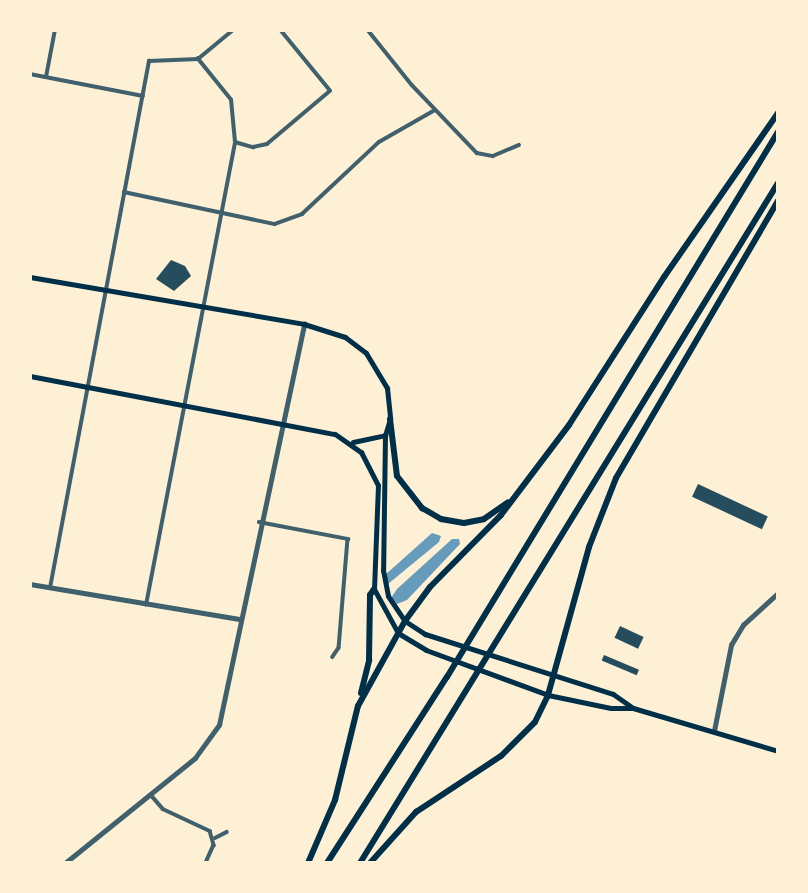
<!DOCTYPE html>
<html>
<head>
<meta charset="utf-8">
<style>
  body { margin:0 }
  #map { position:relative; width:808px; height:893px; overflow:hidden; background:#fdf0d5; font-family:"Sofia Sans Condensed",sans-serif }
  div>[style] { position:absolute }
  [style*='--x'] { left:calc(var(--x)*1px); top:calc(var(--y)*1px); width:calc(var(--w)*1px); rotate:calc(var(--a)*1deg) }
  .water>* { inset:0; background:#669bbc }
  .building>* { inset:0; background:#264d5e; transform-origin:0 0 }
  .minor>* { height:3.5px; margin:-1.75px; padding:0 1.75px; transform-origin:1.75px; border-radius:1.75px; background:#3f606c }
  .tertiary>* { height:4.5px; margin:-2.25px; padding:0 2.25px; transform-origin:2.25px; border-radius:2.25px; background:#3f606c }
  .secondary>* { height:5px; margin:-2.5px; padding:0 2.5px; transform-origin:2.5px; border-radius:2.5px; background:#003049 }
  .motorway>* { height:6px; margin:-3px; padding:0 3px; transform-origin:3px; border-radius:3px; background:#003049 }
  span { translate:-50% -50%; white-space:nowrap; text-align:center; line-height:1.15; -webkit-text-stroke:5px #fdf0d5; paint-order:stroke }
  .frame { position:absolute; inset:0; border:32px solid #fdf0d5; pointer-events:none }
</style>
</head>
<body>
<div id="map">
  <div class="water">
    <i style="clip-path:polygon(432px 533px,441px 536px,439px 542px,388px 584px,385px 575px)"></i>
    <i style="clip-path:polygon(452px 539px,459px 539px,460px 544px,407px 600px,397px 604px,391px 598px,397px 589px)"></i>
  </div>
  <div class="building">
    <i style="clip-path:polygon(171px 260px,185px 266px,191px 276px,174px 291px,156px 279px)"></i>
    <i style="left:698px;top:484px;width:77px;height:14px;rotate:25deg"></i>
    <i style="left:620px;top:626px;width:26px;height:13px;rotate:25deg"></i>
    <i style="left:604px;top:655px;width:38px;height:6px;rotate:23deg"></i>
  </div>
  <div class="minor">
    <i style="--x:368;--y:30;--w:70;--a:51.3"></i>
    <i style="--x:412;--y:85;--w:94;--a:46.3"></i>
    <i style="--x:477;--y:153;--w:16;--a:11"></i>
    <i style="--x:493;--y:156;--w:28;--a:-23"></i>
    <i style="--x:30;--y:74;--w:115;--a:11"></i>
    <i style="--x:46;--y:77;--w:48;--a:-79.2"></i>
    <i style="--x:235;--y:142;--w:19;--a:16"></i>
    <i style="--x:253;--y:147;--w:14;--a:-12"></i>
    <i style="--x:267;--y:144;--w:82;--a:-40.1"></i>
    <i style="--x:330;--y:91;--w:79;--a:-129.3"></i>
    <i style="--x:124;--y:192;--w:154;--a:12"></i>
    <i style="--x:275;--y:224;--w:29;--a:-20"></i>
    <i style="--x:302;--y:214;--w:105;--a:-43.1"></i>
    <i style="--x:379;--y:142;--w:64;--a:-29.7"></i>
    <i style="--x:259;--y:522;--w:91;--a:10.8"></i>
    <i style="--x:348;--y:539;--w:109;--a:94.7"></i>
    <i style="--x:339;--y:648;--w:11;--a:124"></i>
    <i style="--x:50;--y:588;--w:536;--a:-79.36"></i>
    <i style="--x:149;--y:61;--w:49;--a:-2.3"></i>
    <i style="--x:198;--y:59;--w:45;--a:-39.6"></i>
    <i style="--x:146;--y:605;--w:471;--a:-79.1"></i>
    <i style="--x:235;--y:142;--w:42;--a:-95.4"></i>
    <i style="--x:231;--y:100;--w:53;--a:-128.8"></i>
    <i style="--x:151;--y:795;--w:18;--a:49"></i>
    <i style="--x:163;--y:809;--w:52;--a:25.1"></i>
    <i style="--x:210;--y:831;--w:15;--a:74"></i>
    <i style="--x:214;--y:845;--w:20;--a:114"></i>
    <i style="--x:215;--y:838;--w:13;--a:-27"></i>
  </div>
  <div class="tertiary">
    <i style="--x:30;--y:584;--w:212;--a:9.5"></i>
    <i style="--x:714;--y:731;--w:88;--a:-78.8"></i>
    <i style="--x:731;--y:645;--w:23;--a:-59"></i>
    <i style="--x:743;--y:625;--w:47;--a:-42.4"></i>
    <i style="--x:65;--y:863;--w:167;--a:-38.9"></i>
    <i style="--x:195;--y:758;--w:41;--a:-54"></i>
    <i style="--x:219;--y:725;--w:410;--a:-78"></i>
  </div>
  <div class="secondary">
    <i style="--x:30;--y:277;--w:278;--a:9.7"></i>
    <i style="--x:304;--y:324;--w:43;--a:17.6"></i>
    <i style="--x:345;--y:337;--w:26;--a:37"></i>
    <i style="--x:366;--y:353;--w:41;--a:59"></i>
    <i style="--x:387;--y:388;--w:31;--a:84"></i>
    <i style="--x:390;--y:419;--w:17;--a:107"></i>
    <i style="--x:385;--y:435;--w:135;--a:90.8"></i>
    <i style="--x:383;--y:570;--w:26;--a:79"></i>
    <i style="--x:388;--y:596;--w:30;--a:56"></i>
    <i style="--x:405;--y:621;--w:24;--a:33"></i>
    <i style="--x:425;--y:634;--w:197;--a:17.7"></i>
    <i style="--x:613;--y:694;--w:24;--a:35"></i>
    <i style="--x:30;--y:376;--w:310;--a:10.8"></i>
    <i style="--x:335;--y:434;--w:32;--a:35"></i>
    <i style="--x:361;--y:452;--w:37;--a:63"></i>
    <i style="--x:378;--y:485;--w:104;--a:92.2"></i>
    <i style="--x:374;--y:589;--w:50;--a:61.4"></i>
    <i style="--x:398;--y:633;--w:33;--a:31"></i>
    <i style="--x:426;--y:650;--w:130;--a:20.2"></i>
    <i style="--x:548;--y:695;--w:64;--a:11.7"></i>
    <i style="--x:611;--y:708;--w:22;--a:0"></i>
    <i style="--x:633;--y:708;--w:151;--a:16.5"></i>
    <i style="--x:353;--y:442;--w:33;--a:-12"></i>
  </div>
  <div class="motorway">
    <i style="--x:390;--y:419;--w:57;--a:83"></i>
    <i style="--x:397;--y:476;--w:41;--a:52"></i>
    <i style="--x:422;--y:508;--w:22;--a:30"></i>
    <i style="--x:441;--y:519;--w:23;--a:10"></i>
    <i style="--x:464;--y:523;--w:20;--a:-11"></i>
    <i style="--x:484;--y:519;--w:29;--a:-35"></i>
    <i style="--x:361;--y:693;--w:34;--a:-76"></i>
    <i style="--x:369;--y:660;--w:65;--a:-89.1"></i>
    <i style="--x:370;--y:595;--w:7;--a:-56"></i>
    <i style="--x:308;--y:863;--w:69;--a:-66.8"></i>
    <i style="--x:335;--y:800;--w:97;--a:-76.3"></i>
    <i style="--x:358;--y:706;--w:97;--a:-61.1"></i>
    <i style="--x:405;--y:621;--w:42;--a:-53.7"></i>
    <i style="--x:430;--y:587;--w:101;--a:-45.4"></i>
    <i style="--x:501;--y:515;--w:113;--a:-52.9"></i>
    <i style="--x:569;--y:425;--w:176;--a:-57.3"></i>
    <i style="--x:664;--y:277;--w:200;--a:-55.2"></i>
    <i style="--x:327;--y:863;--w:221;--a:-57.2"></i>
    <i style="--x:447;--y:677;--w:638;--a:-58.73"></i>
    <i style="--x:360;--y:863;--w:798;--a:-58.42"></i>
    <i style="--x:370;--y:863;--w:69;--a:-48"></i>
    <i style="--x:416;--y:812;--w:102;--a:-33.4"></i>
    <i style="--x:501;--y:756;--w:48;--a:-45"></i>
    <i style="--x:535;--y:722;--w:30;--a:-64"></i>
    <i style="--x:548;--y:695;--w:154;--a:-74.5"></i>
    <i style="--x:589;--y:547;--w:74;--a:-68.6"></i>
    <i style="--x:616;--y:478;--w:321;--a:-59.7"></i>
  </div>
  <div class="frame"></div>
</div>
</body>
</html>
